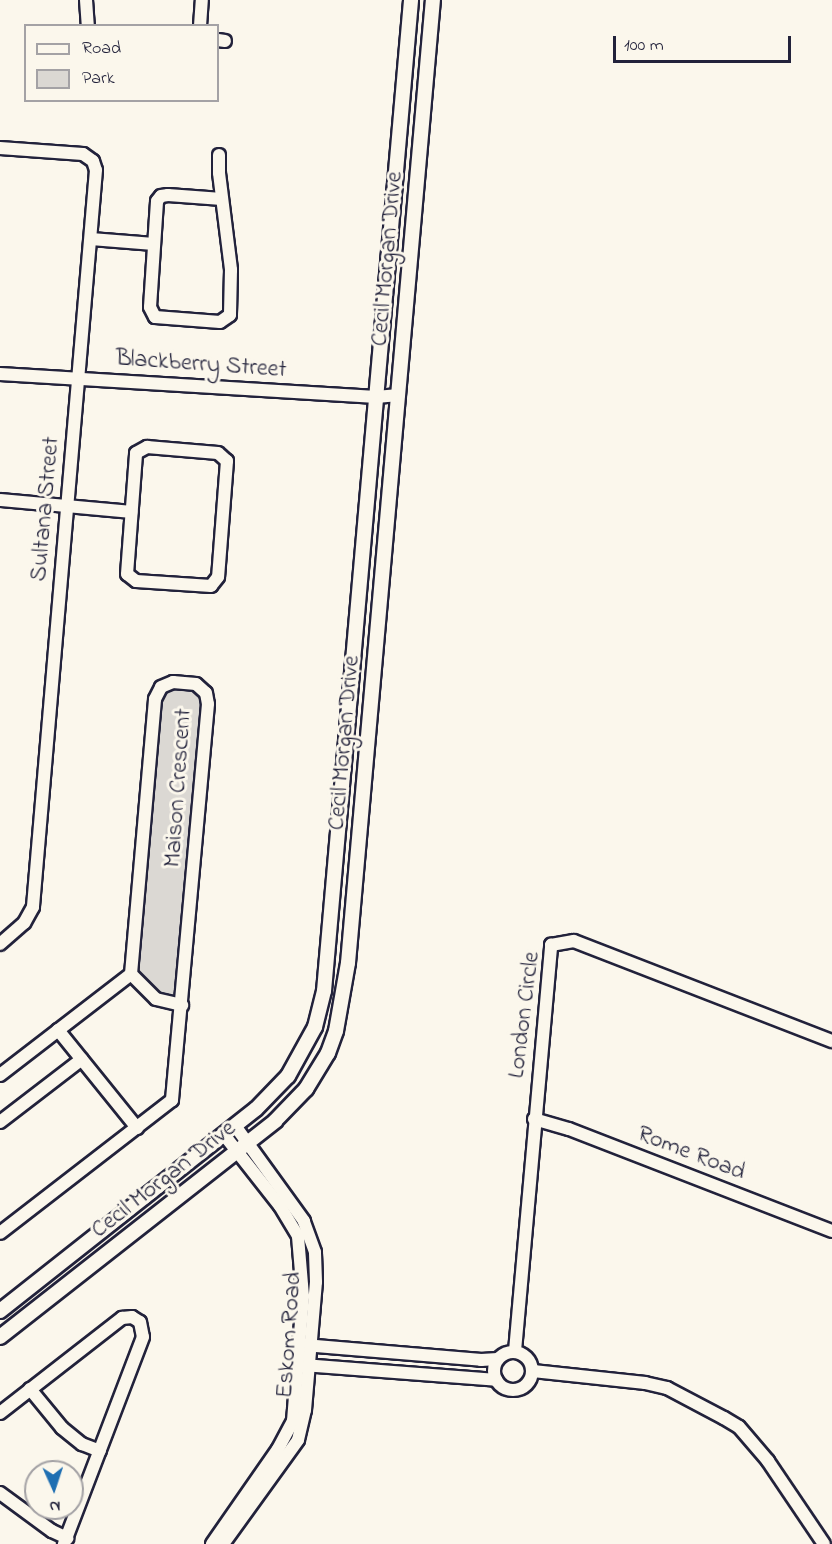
<!DOCTYPE html>
<html>
<head>
<meta charset="utf-8">
<style>
  body { margin:0 }
  #map { position:relative; width:832px; height:1544px; overflow:hidden; background:#fbf7ec; font-family:"Indie Flower",sans-serif }
  div>[style] { position:absolute }
  [style*='--x'] { left:calc(var(--x)*1px); top:calc(var(--y)*1px); width:calc(var(--w)*1px); rotate:calc(var(--a)*1deg) }
  .green>* { inset:0; background:#dbd8d3 }
  .roads { filter:drop-shadow(2px 0 #22223b) drop-shadow(-2px 0 #22223b) drop-shadow(0 2px #22223b) drop-shadow(0 -2px #22223b) }
  .minor>* { height:12px; margin:-6px; padding:0 6px; transform-origin:6px; border-radius:6px; background:#fbf7ec }
  .minor>.ring { margin:-6px; padding:0; box-sizing:content-box; background:none; border:12px solid #fbf7ec; border-radius:50% }
  .tertiary>* { height:14px; margin:-7px; padding:0 7px; transform-origin:7px; border-radius:7px; background:#fbf7ec }
  span { translate:-50% -50%; white-space:nowrap; text-align:center; line-height:1.15; -webkit-text-stroke:6px #fbf7ec; paint-order:stroke }
  .street-label { font-size:24px; color:#22223b }
  .legend { position:absolute; left:24px; top:24px; width:195px; height:78px; box-sizing:border-box; background:#fbf7ec; border:2px solid #a4a2a5; margin:0; padding:8px 10px; list-style:none; font-size:18px; color:#22223b }
  .legend li { display:flex; align-items:center; gap:12px; height:30px }
  .legend b { width:30px; border:2px solid #a4a2a5 }
  .north { position:absolute; left:24px; top:1460px; width:60px; height:60px; box-sizing:border-box; background:#fbf7ec; border:2px solid #a4a2a5; border-radius:50%; rotate:177deg; font-size:16px; font-weight:700; line-height:24px; text-align:center; color:#22223b }
  .north::after { content:''; display:block; margin:auto; width:21px; height:27px; background:#1f6fb2; clip-path:polygon(50% 0,100% 100%,50% 72%,0 100%) }
  .scale { position:absolute; left:613px; top:36px; width:178px; height:27px; box-sizing:border-box; border:3px solid #22223b; border-top:0; padding-left:8px; font-size:18px; line-height:21px; white-space:nowrap; color:#22223b; -webkit-text-stroke:4px #fbf7ec; paint-order:stroke }
</style>
</head>
<body>
<div id="map">
  <div class="green">
    <i style="clip-path:polygon(170px 688px,193px 689px,200px 695px,202px 704px,176px 992px,170px 996px,153px 990px,139px 973px,138px 966px,161px 698px)"></i>
  </div>
  <div class="roads">
    <div class="minor">
      <i style="--x:86;--y:0;--w:26;--a:86"></i>
      <i style="--x:200;--y:26;--w:26;--a:-86"></i>
      <i style="--x:218;--y:40;--w:7;--a:8"></i>
      <i style="--x:0;--y:148;--w:83;--a:4.1"></i>
      <i style="--x:83;--y:154;--w:12;--a:35"></i>
      <i style="--x:93;--y:161;--w:9;--a:72"></i>
      <i style="--x:96;--y:170;--w:740;--a:94.89"></i>
      <i style="--x:33;--y:907;--w:18;--a:119"></i>
      <i style="--x:24;--y:923;--w:32;--a:139"></i>
      <i style="--x:219;--y:155;--w:18;--a:90"></i>
      <i style="--x:219;--y:173;--w:98;--a:82.9"></i>
      <i style="--x:231;--y:270;--w:45;--a:91.3"></i>
      <i style="--x:230;--y:315;--w:12;--a:145"></i>
      <i style="--x:220;--y:322;--w:65;--a:-175.6"></i>
      <i style="--x:155;--y:317;--w:11;--a:-117"></i>
      <i style="--x:150;--y:307;--w:106;--a:-86.2"></i>
      <i style="--x:157;--y:201;--w:6;--a:-51"></i>
      <i style="--x:161;--y:196;--w:7;--a:-8"></i>
      <i style="--x:168;--y:195;--w:54;--a:4.2"></i>
      <i style="--x:91;--y:239;--w:63;--a:4.5"></i>
      <i style="--x:0;--y:374;--w:377;--a:3.5"></i>
      <i style="--x:376;--y:397;--w:23;--a:-5"></i>
      <i style="--x:147;--y:447;--w:71;--a:4.8"></i>
      <i style="--x:218;--y:453;--w:12;--a:42"></i>
      <i style="--x:227;--y:461;--w:116;--a:94.4"></i>
      <i style="--x:218;--y:577;--w:11;--a:128"></i>
      <i style="--x:211;--y:586;--w:75;--a:-176.2"></i>
      <i style="--x:136;--y:581;--w:11;--a:-142"></i>
      <i style="--x:127;--y:574;--w:121;--a:-85.7"></i>
      <i style="--x:136;--y:453;--w:13;--a:-29"></i>
      <i style="--x:0;--y:500;--w:132;--a:5.2"></i>
      <i style="--x:131;--y:974;--w:35;--a:45"></i>
      <i style="--x:156;--y:999;--w:27;--a:13"></i>
      <i style="--x:58;--y:1030;--w:126;--a:51.1"></i>
      <i style="--x:0;--y:1075;--w:165;--a:-37.6"></i>
      <i style="--x:131;--y:974;--w:276;--a:-85"></i>
      <i style="--x:155;--y:699;--w:13;--a:-63"></i>
      <i style="--x:161;--y:687;--w:13;--a:-23"></i>
      <i style="--x:173;--y:682;--w:23;--a:5"></i>
      <i style="--x:196;--y:684;--w:13;--a:42"></i>
      <i style="--x:206;--y:693;--w:11;--a:80"></i>
      <i style="--x:208;--y:704;--w:398;--a:95.2"></i>
      <i style="--x:172;--y:1100;--w:217;--a:142.3"></i>
      <i style="--x:534;--y:1119;--w:36;--a:16"></i>
      <i style="--x:569;--y:1129;--w:282;--a:21.2"></i>
      <i style="--x:0;--y:1122;--w:103;--a:-37.5"></i>
      <i style="--x:304;--y:1345;--w:178;--a:4.8"></i>
      <i style="--x:481;--y:1360;--w:17;--a:-3"></i>
      <i style="--x:515;--y:1351;--w:408;--a:-84.9"></i>
      <i style="--x:551;--y:945;--w:23;--a:-10"></i>
      <i style="--x:574;--y:941;--w:277;--a:21.2"></i>
      <i class="ring" style="left:494px;top:1352px;width:26px;height:26px"></i>
      <i style="--x:303;--y:1365;--w:194;--a:4.4"></i>
      <i style="--x:533;--y:1371;--w:113;--a:6.1"></i>
      <i style="--x:645;--y:1383;--w:23;--a:13"></i>
      <i style="--x:667;--y:1388;--w:64;--a:27.8"></i>
      <i style="--x:724;--y:1418;--w:17;--a:31"></i>
      <i style="--x:739;--y:1427;--w:45;--a:49.5"></i>
      <i style="--x:768;--y:1461;--w:100;--a:56"></i>
      <i style="--x:30;--y:1389;--w:50;--a:50.6"></i>
      <i style="--x:62;--y:1428;--w:26;--a:39"></i>
      <i style="--x:82;--y:1444;--w:19;--a:21"></i>
      <i style="--x:0;--y:1413;--w:155;--a:-37.9"></i>
      <i style="--x:122;--y:1318;--w:10;--a:-6"></i>
      <i style="--x:132;--y:1317;--w:9;--a:32"></i>
      <i style="--x:140;--y:1322;--w:15;--a:79"></i>
      <i style="--x:143;--y:1337;--w:222;--a:110.9"></i>
      <i style="--x:0;--y:1493;--w:64;--a:36.2"></i>
      <i style="--x:52;--y:1531;--w:17;--a:25"></i>
      <i style="--x:212;--y:1544;--w:116;--a:-55.2"></i>
      <i style="--x:278;--y:1449;--w:32;--a:-62"></i>
      <i style="--x:293;--y:1421;--w:125;--a:-85.4"></i>
      <i style="--x:303;--y:1296;--w:60;--a:-94.8"></i>
      <i style="--x:298;--y:1236;--w:35;--a:-121"></i>
      <i style="--x:280;--y:1206;--w:89;--a:-128.2"></i>
      <i style="--x:223;--y:1544;--w:128;--a:-54.2"></i>
      <i style="--x:298;--y:1440;--w:31;--a:-77"></i>
      <i style="--x:305;--y:1410;--w:128;--a:-85.1"></i>
      <i style="--x:316;--y:1282;--w:30;--a:-92"></i>
      <i style="--x:315;--y:1252;--w:33;--a:-110"></i>
      <i style="--x:304;--y:1221;--w:116;--a:-125.9"></i>
    </div>
    <div class="tertiary">
      <i style="--x:0;--y:1311;--w:326;--a:-38.3"></i>
      <i style="--x:256;--y:1109;--w:46;--a:-45.9"></i>
      <i style="--x:288;--y:1076;--w:56;--a:-61.1"></i>
      <i style="--x:315;--y:1027;--w:37;--a:-76"></i>
      <i style="--x:324;--y:991;--w:995;--a:-84.98"></i>
      <i style="--x:0;--y:1337;--w:350;--a:-38.1"></i>
      <i style="--x:275;--y:1121;--w:45;--a:-45.9"></i>
      <i style="--x:306;--y:1089;--w:42;--a:-58.6"></i>
      <i style="--x:328;--y:1053;--w:23;--a:-70"></i>
      <i style="--x:336;--y:1031;--w:69;--a:-80"></i>
      <i style="--x:348;--y:963;--w:967;--a:-84.96"></i>
    </div>
  </div>
  <div class="street-label">
    <span style="left:388px;top:259px;rotate:-85deg">Cecil Morgan Drive</span>
    <span style="left:201px;top:365px;rotate:4deg">Blackberry Street</span>
    <span style="left:46px;top:509px;rotate:-85deg">Sultana Street</span>
    <span style="left:345px;top:743px;rotate:-85deg">Cecil Morgan Drive</span>
    <span style="left:179px;top:788px;rotate:-86deg">Maison Crescent</span>
    <span style="left:525px;top:1015px;rotate:-83deg">London Circle</span>
    <span style="left:691px;top:1154px;rotate:21deg">Rome Road</span>
    <span style="left:164px;top:1180px;rotate:-38deg">Cecil Morgan Drive</span>
    <span style="left:290px;top:1335px;rotate:-86deg">Eskom Road</span>
  </div>
  <ul class="legend">
  <li><b style="height:8px;background:#fbf7ec"></b>Road</li>
  <li><b style="height:16px;background:#dbd8d3"></b>Park</li>
  </ul>
  <div class="north">N</div>
  <div class="scale">100 m</div>
</div>
</body>
</html>
